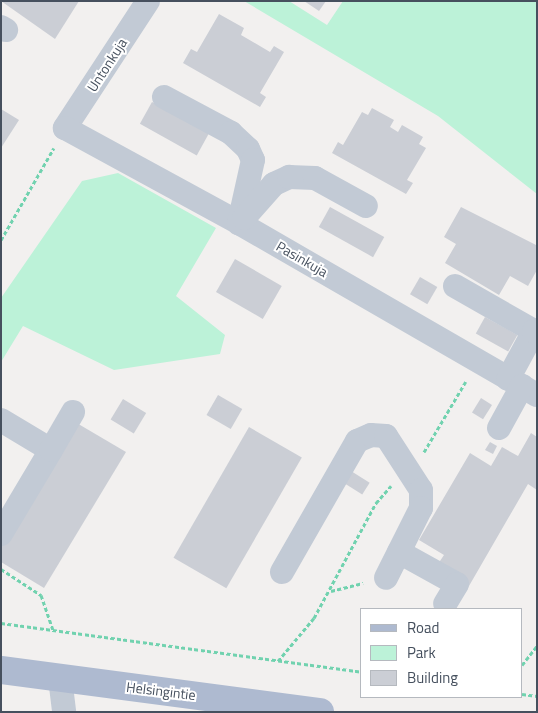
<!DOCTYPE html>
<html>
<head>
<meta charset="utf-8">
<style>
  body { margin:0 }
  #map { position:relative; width:538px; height:713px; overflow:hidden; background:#f2f0ef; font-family:"Titillium Web",sans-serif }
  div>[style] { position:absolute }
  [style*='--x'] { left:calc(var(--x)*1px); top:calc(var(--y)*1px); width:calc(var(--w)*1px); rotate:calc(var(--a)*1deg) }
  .green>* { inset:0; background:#bcf2d8 }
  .building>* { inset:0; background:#cbced5; transform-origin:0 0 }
  .path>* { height:3px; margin-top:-1.5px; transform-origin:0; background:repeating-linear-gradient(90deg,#71d2af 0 4px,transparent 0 6.5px) }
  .minor>* { height:24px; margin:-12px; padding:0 12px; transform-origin:12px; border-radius:12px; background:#c2cad5 }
  .major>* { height:28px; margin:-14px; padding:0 14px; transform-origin:14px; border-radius:14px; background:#aebad0 }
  span { translate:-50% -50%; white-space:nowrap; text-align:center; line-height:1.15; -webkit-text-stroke:4px #fff; paint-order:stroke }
  .street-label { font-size:14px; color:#46505e }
  .frame { position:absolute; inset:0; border:2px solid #46505e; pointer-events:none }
  .legend { position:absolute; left:360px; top:608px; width:162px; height:90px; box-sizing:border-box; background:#fff; border:1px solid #b5b9bf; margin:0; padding:6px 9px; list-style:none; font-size:15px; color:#46505e }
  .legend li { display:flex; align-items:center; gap:10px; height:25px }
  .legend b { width:25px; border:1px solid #b5b9bf }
</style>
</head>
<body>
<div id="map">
  <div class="green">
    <i style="clip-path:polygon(244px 1px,289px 1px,327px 25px,343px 1px,537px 1px,537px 194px,438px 116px)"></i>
    <i style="clip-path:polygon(118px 173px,216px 228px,176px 296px,225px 335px,220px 354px,114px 370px,23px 326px,1px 362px,1px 298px,82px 181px)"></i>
  </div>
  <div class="building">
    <i style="clip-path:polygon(1px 1px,79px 1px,55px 39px)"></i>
    <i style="clip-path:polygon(304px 1px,326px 1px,319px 11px)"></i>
    <i style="clip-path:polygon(219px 14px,244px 28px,241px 35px,270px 52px,274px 46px,284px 52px,260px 93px,266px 97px,260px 107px,183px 63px,191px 49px,197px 52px)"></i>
    <i style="left:152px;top:102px;width:65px;height:25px;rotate:29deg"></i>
    <i style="clip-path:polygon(372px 108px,394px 120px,390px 127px,398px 132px,402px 125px,423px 137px,419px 144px,426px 148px,407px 180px,413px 183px,406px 194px,332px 153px,338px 142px,343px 145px,362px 112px,368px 115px)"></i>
    <i style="clip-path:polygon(1px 109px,19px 120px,1px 148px)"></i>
    <i style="left:330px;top:207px;width:62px;height:23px;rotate:29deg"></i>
    <i style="clip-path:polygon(461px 207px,536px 245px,537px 270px,528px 286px,510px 276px,499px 295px,445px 263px,456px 244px,444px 237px)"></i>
    <i style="left:235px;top:259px;width:54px;height:38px;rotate:30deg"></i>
    <i style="left:420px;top:277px;width:20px;height:20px;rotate:30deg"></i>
    <i style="left:485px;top:317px;width:37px;height:19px;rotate:29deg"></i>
    <i style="left:218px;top:395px;width:28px;height:23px;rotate:30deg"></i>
    <i style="left:481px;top:398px;width:13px;height:17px;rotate:32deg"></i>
    <i style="left:123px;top:399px;width:27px;height:24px;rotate:31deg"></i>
    <i style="clip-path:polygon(75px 422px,126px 452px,44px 588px,1px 562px,1px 545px)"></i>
    <i style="left:249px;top:427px;width:61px;height:151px;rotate:30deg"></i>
    <i style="clip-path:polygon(531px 433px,537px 437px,537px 490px,528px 484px,469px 586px,436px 567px,444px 555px,419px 540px,470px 453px,491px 466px,502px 447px,518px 456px)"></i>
    <i style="clip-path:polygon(490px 442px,497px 446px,493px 454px,485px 450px)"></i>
    <i style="left:351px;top:471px;width:22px;height:14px;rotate:32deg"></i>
  </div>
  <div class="path">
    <i style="--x:1;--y:240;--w:106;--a:-60.1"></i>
    <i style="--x:424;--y:452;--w:82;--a:-59.4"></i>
    <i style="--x:1;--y:569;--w:48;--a:33"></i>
    <i style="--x:41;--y:595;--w:37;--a:71"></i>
    <i style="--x:331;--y:591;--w:33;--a:-14"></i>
    <i style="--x:1;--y:623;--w:364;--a:7.7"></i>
    <i style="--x:278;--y:661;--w:56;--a:-50.1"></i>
    <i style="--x:314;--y:618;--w:131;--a:-61.7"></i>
    <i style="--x:376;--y:503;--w:23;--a:-49"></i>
    <i style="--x:522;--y:665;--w:24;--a:-52"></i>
    <i style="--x:522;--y:694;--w:15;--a:8"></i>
  </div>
  <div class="minor">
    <i style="--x:148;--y:1;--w:152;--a:123.2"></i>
    <i style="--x:65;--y:128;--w:198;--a:28.6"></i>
    <i style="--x:239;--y:223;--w:344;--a:30"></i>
    <i style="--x:1;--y:27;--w:6;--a:31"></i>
    <i style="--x:164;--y:97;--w:76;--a:28.2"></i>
    <i style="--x:231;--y:133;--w:23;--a:43"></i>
    <i style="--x:248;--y:149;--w:12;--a:66"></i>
    <i style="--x:253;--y:160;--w:65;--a:102.5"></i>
    <i style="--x:244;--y:218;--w:45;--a:-48.6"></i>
    <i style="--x:274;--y:184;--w:17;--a:-25"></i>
    <i style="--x:289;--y:177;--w:26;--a:2"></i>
    <i style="--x:315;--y:178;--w:58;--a:28.8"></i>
    <i style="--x:455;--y:286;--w:91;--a:29.7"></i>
    <i style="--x:508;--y:379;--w:55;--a:-61.6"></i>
    <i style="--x:534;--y:331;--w:4;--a:34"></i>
    <i style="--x:1;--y:420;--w:58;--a:31"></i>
    <i style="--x:51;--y:450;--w:98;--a:120.8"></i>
    <i style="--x:499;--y:428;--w:48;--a:-61.3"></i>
    <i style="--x:51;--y:450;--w:44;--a:-59.9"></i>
    <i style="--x:399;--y:552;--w:66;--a:28.9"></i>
    <i style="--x:457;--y:584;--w:23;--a:121"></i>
    <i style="--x:282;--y:572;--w:151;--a:-60.2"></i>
    <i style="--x:357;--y:441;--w:15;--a:-23"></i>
    <i style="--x:371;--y:435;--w:15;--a:4"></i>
    <i style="--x:386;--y:436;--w:64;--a:57.1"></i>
    <i style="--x:421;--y:490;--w:18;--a:90"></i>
    <i style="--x:421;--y:508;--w:78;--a:116.6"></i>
    <i style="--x:60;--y:678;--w:34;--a:83"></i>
  </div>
  <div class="major">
    <i style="--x:1;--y:670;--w:322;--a:7.5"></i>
  </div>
  <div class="street-label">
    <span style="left:107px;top:65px;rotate:-57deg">Untonkuja</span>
    <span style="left:302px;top:259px;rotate:30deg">Pasinkuja</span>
    <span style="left:161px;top:691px;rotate:7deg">Helsingintie</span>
  </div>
  <div class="frame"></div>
  <ul class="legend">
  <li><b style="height:6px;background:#aebad0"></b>Road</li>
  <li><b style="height:14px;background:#bcf2d8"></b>Park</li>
  <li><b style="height:14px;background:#cbced5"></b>Building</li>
  </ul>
</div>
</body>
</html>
